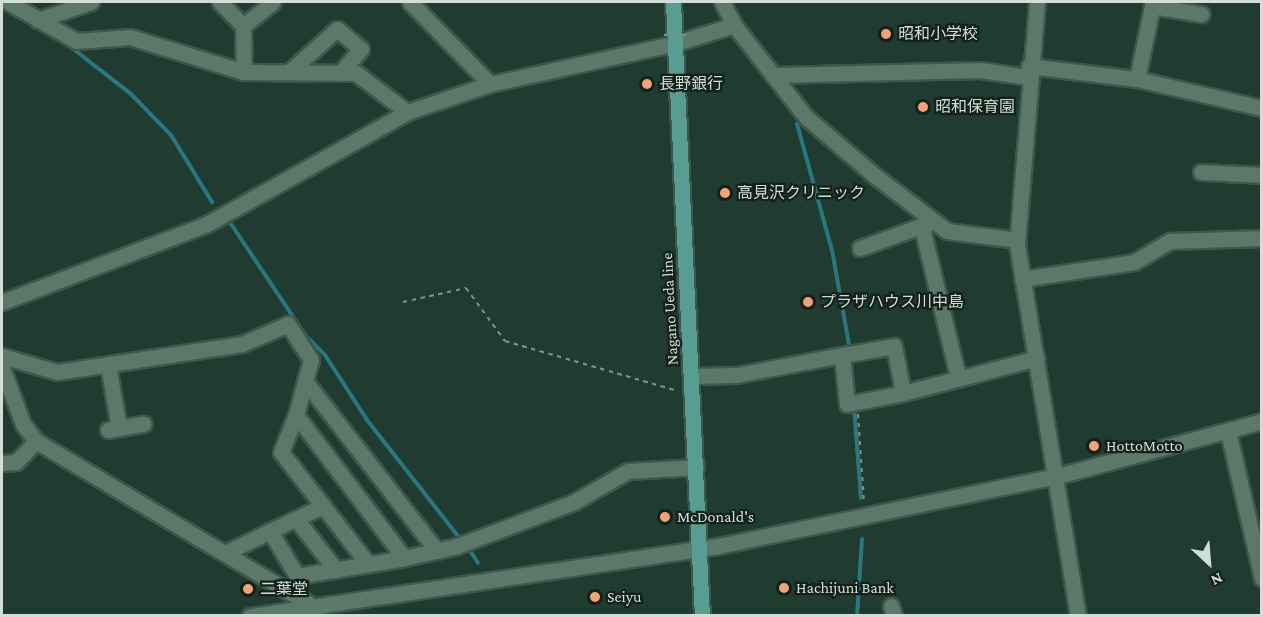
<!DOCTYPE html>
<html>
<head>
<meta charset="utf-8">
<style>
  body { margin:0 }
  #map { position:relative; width:1263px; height:617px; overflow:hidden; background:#203b2f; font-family:"Crimson Pro","Noto Sans JP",serif }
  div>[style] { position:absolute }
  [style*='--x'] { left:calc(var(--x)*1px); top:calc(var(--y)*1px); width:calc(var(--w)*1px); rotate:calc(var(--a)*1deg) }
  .stream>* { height:4px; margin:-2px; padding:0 2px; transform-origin:2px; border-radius:2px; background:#2a7782 }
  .path>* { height:2px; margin-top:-1px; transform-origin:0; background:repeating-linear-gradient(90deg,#7e938a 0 4.5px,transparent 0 9px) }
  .roads { filter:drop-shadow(2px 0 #3e574d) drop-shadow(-2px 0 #3e574d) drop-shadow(0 2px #3e574d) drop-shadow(0 -2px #3e574d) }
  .minor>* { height:15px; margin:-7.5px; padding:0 7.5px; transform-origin:7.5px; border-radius:7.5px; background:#5b786a }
  .major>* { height:15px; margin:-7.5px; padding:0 7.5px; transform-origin:7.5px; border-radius:7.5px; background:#579d91 }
  .path-bridge>* { height:2px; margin-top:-1px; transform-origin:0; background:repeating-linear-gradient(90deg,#7e938a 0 4.5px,transparent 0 9px) }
  .dots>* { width:16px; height:16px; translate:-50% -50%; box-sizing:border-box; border:3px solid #14201a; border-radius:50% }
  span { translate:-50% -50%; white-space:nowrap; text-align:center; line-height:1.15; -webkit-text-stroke:4.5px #14201a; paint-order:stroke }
  .poi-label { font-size:16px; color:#cfdfd7 }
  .left { translate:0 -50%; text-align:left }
  .street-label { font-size:16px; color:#cfdfd7 }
  .frame { position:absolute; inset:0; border:3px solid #cfdfd7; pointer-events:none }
  .north { position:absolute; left:1179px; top:533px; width:60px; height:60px; -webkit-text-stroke:4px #14201a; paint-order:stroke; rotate:154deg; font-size:16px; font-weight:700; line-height:24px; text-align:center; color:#cfdfd7 }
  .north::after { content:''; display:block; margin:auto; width:21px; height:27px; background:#cfdfd7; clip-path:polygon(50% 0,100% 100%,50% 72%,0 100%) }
</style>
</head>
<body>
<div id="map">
  <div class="stream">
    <i style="--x:67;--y:44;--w:81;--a:38"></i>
    <i style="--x:131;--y:94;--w:57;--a:45.7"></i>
    <i style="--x:171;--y:135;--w:79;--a:58.5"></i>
    <i style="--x:797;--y:124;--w:131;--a:74.5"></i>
    <i style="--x:832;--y:250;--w:102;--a:79.8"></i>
    <i style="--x:229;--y:221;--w:138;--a:56.2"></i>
    <i style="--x:306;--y:336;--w:27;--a:45"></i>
    <i style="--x:325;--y:355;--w:77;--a:57.1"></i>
    <i style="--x:367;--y:420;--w:154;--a:51.9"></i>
    <i style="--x:851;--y:362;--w:25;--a:85"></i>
    <i style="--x:854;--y:407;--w:91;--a:85.6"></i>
    <i style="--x:467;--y:546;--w:20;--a:57"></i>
    <i style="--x:857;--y:616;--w:77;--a:-86.3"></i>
  </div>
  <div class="path">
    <i style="--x:403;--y:302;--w:65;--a:-12.5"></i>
    <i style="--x:466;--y:288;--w:66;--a:53.7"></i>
    <i style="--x:505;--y:341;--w:180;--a:16.1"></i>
    <i style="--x:858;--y:414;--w:87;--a:86.1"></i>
  </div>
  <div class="roads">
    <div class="minor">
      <i style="--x:8;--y:2;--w:78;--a:29.8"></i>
      <i style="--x:76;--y:41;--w:54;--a:-4.2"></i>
      <i style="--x:130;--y:37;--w:119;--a:17.1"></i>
      <i style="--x:244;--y:72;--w:112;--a:0.5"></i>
      <i style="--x:356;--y:73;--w:64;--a:37.4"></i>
      <i style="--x:220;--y:2;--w:33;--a:46"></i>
      <i style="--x:243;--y:26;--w:46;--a:88.8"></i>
      <i style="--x:410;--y:2;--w:115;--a:45.7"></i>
      <i style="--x:722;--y:2;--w:26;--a:62"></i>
      <i style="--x:734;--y:25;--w:117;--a:52"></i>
      <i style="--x:806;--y:117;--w:89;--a:40.5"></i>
      <i style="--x:874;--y:175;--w:92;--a:37.5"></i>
      <i style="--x:947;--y:231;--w:71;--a:7.3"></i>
      <i style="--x:1037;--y:2;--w:243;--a:94.7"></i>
      <i style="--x:1017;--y:244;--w:377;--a:80.7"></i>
      <i style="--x:1152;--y:6;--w:50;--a:9.3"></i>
      <i style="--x:38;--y:20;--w:56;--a:-18.8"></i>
      <i style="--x:243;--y:26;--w:38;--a:-39"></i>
      <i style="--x:1029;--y:66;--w:109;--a:6.9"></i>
      <i style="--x:1137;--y:79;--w:128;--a:13.1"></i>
      <i style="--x:289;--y:72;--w:64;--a:-41.9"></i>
      <i style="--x:337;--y:29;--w:31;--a:40"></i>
      <i style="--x:361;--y:49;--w:28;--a:131"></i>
      <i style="--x:773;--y:75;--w:207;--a:-1.4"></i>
      <i style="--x:980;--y:70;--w:49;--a:8.3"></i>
      <i style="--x:1137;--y:79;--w:79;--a:-78.3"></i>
      <i style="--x:1201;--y:172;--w:61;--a:2.8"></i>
      <i style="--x:922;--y:228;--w:153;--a:76.4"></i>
      <i style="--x:860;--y:248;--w:73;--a:-19.9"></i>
      <i style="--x:1022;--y:279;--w:113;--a:-8.6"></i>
      <i style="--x:1134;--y:262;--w:42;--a:-30.3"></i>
      <i style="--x:1170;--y:241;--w:92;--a:-1.9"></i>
      <i style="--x:2;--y:302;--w:219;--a:-20.8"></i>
      <i style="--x:207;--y:224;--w:229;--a:-29.2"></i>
      <i style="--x:407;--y:112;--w:88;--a:-18.6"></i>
      <i style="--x:490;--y:84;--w:190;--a:-12.4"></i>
      <i style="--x:676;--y:43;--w:61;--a:-17.2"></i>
      <i style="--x:2;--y:356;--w:57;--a:16.2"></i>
      <i style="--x:57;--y:372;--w:187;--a:-8.6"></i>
      <i style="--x:242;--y:344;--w:50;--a:-23.5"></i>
      <i style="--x:288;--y:324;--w:43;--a:57.4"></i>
      <i style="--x:311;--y:360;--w:22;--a:106"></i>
      <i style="--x:108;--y:365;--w:64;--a:80.1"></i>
      <i style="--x:2;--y:368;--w:60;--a:69.4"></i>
      <i style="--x:23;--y:424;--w:21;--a:53"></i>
      <i style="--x:36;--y:441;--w:328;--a:30.8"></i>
      <i style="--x:691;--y:376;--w:45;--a:-1.3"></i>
      <i style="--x:736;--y:375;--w:108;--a:-10.7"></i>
      <i style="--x:903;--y:393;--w:48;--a:-100.8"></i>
      <i style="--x:894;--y:346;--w:53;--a:170.2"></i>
      <i style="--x:842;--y:355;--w:49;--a:84.2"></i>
      <i style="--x:847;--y:404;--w:57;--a:-11.1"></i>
      <i style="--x:903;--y:393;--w:138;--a:-14.6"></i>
      <i style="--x:296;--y:415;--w:35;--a:-75"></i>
      <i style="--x:305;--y:381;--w:215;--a:52.2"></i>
      <i style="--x:108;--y:430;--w:36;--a:-10"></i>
      <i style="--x:1228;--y:431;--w:151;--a:77"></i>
      <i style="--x:2;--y:463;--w:14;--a:-4"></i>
      <i style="--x:16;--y:462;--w:29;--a:-46"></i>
      <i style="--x:323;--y:506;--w:68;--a:-127.9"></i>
      <i style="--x:281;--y:452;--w:40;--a:-68"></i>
      <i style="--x:296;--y:415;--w:179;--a:52.9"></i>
      <i style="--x:296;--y:519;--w:65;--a:51.9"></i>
      <i style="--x:270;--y:531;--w:59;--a:-25.3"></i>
      <i style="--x:323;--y:506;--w:73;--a:52.2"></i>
      <i style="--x:227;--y:552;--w:48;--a:-26"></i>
      <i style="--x:270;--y:531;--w:52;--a:59"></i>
      <i style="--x:297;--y:576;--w:104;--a:-9.4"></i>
      <i style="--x:400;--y:559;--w:58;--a:-12.8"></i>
      <i style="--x:457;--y:546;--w:125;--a:-20.6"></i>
      <i style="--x:574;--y:502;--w:62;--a:-29.9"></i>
      <i style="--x:628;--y:471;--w:68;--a:-3.4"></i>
      <i style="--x:891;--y:606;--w:10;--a:73"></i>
      <i style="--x:250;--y:616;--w:473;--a:-8.5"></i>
      <i style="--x:718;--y:546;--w:346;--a:-11.7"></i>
      <i style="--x:1057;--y:476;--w:212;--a:-15"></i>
    </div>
    <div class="major">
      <i style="--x:673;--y:2;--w:615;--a:87.3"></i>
    </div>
  </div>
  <div class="path-bridge">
    <i style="--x:664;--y:35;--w:25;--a:0"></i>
  </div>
  <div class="dots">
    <i style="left:886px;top:34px;background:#f0a279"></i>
    <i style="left:647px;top:84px;background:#f0a279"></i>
    <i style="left:923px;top:107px;background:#f0a279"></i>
    <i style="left:725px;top:193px;background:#f0a279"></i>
    <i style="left:808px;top:302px;background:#f0a279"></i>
    <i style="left:1094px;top:446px;background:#f0a279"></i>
    <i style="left:665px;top:517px;background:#f0a279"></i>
    <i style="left:784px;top:588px;background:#f0a279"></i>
    <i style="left:248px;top:589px;background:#f0a279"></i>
    <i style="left:595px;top:597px;background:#f0a279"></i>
  </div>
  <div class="poi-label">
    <span class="left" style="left:898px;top:34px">昭和小学校</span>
    <span class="left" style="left:659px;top:84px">長野銀行</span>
    <span class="left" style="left:935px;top:107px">昭和保育園</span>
    <span class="left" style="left:737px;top:193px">高見沢クリニック</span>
    <span class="left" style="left:820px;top:302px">プラザハウス川中島</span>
    <span class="left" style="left:1106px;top:446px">HottoMotto</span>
    <span class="left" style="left:677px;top:517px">McDonald's</span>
    <span class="left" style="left:796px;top:588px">Hachijuni Bank</span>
    <span class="left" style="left:260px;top:589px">二葉堂</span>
    <span class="left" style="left:607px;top:597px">Seiyu</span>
  </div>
  <div class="street-label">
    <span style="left:670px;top:309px;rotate:-93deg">Nagano Ueda line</span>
  </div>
  <div class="frame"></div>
  <div class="north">N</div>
</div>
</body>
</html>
